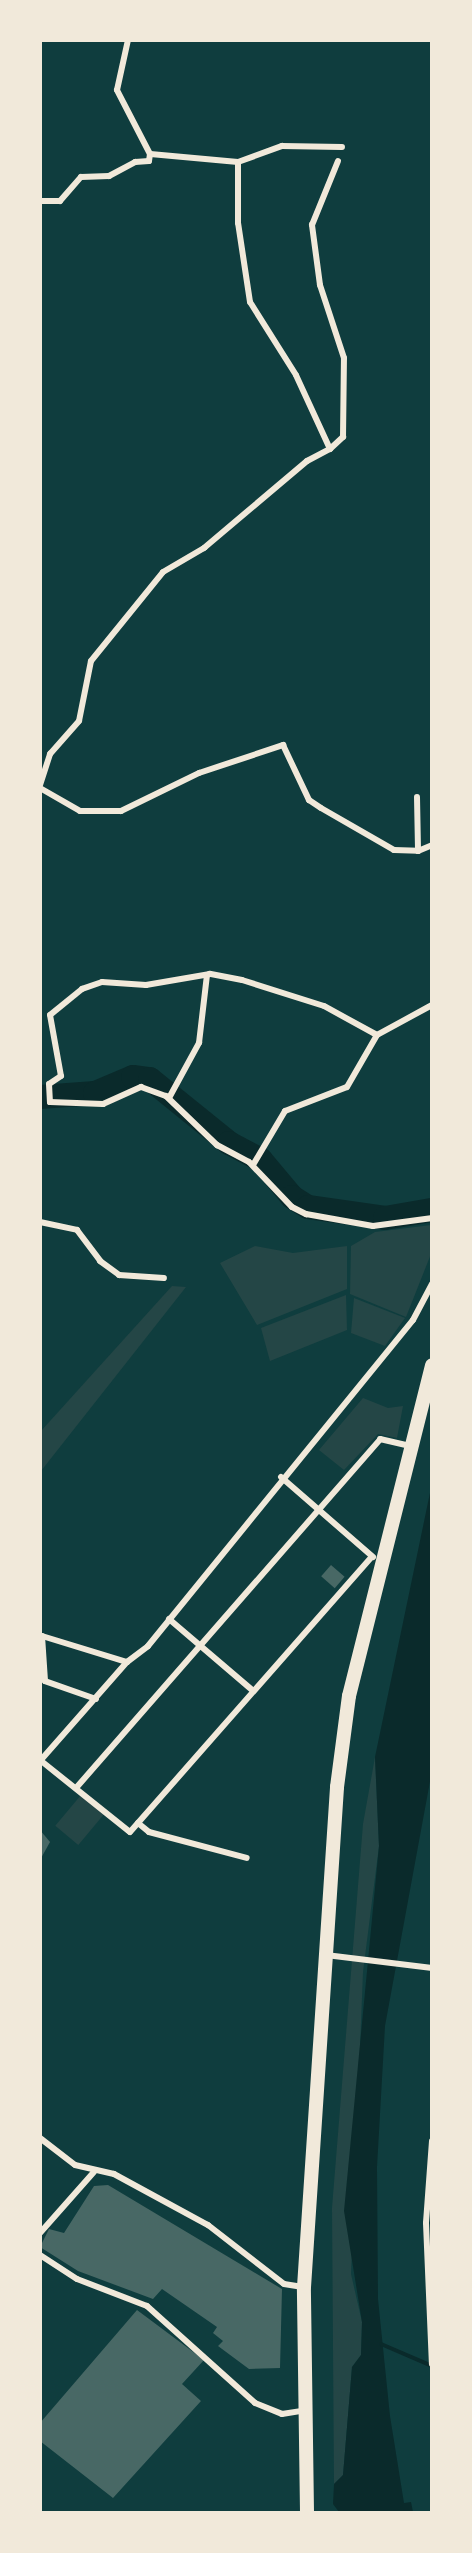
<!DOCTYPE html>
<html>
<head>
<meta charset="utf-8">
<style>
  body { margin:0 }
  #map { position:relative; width:472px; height:2553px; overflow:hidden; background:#0f3d3e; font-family:Raleway,sans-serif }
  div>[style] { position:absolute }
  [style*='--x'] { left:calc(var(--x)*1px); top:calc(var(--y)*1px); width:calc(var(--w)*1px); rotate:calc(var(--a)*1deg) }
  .green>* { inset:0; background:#244646; transform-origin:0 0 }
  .water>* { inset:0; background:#0a2a2b }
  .stream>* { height:4px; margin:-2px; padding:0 2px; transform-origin:2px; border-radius:2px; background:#0a2a2b }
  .river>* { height:24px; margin:-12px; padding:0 12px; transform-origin:12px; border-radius:12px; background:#0a2a2b }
  .building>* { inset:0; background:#486865; transform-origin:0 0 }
  .minor>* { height:6px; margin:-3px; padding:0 3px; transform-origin:3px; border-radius:3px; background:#f1e9da }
  .trunk>* { height:14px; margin:-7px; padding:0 7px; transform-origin:7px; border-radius:7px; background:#f1e9da }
  span { translate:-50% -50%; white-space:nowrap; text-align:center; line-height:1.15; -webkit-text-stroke:6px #f1e9da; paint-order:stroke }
  .frame { position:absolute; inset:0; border:42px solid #f1e9da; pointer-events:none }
</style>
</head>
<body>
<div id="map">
  <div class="green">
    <i style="clip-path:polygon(431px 1225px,431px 1254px,406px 1317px,350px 1294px,351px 1246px,375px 1232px)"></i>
    <i style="clip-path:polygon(255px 1246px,293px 1253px,347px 1246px,347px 1289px,257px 1325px,220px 1263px)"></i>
    <i style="clip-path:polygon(172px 1286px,186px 1287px,41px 1471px,41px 1431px)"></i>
    <i style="clip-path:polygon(346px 1295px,347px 1330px,270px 1361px,261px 1328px)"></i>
    <i style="clip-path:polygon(354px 1298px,405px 1318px,385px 1346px,351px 1333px)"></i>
    <i style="clip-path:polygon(363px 1398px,388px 1408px,403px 1406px,397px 1438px,378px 1434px,344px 1470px,319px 1450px)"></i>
    <i style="clip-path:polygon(375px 1757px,379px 1846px,363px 1972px,351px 2274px,362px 2322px,361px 2355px,352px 2367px,343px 2475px,334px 2484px,332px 2208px,363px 1824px)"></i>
    <i style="left:81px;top:1795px;width:30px;height:40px;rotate:40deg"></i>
  </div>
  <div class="water">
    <i style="clip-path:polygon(431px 1488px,431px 1776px,385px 2026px,377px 2167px,378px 2299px,390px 2416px,404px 2503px,411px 2502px,413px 2512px,339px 2512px,333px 2504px,334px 2484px,343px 2475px,352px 2367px,361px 2355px,362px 2322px,344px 2211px,379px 1846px,375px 1757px)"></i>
  </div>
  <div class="stream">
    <i style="--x:381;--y:2344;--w:56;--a:23.3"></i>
  </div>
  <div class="river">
    <i style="--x:40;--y:1097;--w:55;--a:-4.2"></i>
    <i style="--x:95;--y:1093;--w:41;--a:-22.8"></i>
    <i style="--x:133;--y:1077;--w:17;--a:7"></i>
    <i style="--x:150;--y:1079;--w:102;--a:39"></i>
    <i style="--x:229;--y:1143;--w:36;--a:28"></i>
    <i style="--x:261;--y:1160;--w:48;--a:50"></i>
    <i style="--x:292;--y:1197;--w:19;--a:32"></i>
    <i style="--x:308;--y:1207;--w:78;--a:8.1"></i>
    <i style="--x:385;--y:1218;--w:48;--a:-9.7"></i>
  </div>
  <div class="building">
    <i style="left:331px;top:1565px;width:18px;height:15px;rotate:41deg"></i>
    <i style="clip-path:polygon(40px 1830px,50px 1842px,40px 1860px)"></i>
    <i style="clip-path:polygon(108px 2185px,282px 2289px,280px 2368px,249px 2369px,218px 2346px,223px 2341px,213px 2333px,217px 2327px,162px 2289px,153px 2299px,78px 2271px,40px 2247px,49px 2229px,64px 2233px,94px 2186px)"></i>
    <i style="clip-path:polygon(137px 2310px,204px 2360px,182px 2384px,201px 2401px,113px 2498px,40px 2441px,40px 2423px)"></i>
  </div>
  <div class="minor">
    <i style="--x:238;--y:162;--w:47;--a:-20"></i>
    <i style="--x:282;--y:146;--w:60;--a:1"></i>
    <i style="--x:40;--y:201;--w:20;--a:0"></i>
    <i style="--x:60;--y:201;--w:32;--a:-49"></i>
    <i style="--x:81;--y:177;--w:28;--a:-2"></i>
    <i style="--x:109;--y:176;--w:30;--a:-28"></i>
    <i style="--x:135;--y:162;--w:14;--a:-4"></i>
    <i style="--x:149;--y:161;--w:7;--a:-82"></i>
    <i style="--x:330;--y:449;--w:18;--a:-43"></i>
    <i style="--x:343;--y:437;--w:79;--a:-89.3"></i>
    <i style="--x:344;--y:358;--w:77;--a:-108.2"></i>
    <i style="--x:320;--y:285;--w:61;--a:-97.6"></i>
    <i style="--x:312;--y:225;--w:69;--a:-67.9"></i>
    <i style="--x:40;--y:785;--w:33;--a:-72"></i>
    <i style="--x:50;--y:754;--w:44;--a:-48.7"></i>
    <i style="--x:79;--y:721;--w:61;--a:-78.7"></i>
    <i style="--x:91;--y:661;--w:114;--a:-51"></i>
    <i style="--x:163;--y:572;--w:48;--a:-30.3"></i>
    <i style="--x:204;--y:548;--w:135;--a:-40.2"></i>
    <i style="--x:307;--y:461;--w:26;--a:-28"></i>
    <i style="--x:330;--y:449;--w:81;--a:-114.7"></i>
    <i style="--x:296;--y:375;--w:86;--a:-122.2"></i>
    <i style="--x:250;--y:302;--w:80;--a:-98.6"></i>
    <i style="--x:238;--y:223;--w:61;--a:-90"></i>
    <i style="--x:238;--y:162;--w:88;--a:-174.8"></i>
    <i style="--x:150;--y:154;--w:72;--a:-117.3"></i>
    <i style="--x:117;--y:90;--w:51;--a:-77.6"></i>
    <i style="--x:40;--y:788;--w:46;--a:29.9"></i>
    <i style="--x:80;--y:811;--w:41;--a:0"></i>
    <i style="--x:121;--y:811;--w:87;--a:-26"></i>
    <i style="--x:199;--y:773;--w:89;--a:-18.4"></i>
    <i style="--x:283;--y:745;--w:61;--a:64.7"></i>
    <i style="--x:309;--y:800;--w:14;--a:34"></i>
    <i style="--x:321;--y:808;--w:84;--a:29.9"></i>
    <i style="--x:394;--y:850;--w:24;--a:2"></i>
    <i style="--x:418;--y:851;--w:15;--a:-23"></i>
    <i style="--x:417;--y:797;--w:54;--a:88.9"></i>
    <i style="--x:432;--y:1005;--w:63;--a:151.4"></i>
    <i style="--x:377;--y:1035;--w:60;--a:-151.3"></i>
    <i style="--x:324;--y:1006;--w:86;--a:-162.4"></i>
    <i style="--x:242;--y:980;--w:33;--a:-169"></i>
    <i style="--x:210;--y:974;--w:65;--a:170.2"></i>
    <i style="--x:146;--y:985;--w:44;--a:-176.1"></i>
    <i style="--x:102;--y:982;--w:21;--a:161"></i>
    <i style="--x:82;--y:989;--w:41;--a:140.9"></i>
    <i style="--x:50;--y:1015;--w:62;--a:79.8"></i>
    <i style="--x:61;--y:1076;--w:14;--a:146"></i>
    <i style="--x:49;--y:1084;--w:18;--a:87"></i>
    <i style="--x:50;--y:1102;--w:53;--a:2.2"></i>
    <i style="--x:103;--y:1104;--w:42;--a:-24.1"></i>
    <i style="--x:141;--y:1087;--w:27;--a:20"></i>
    <i style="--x:166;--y:1096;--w:71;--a:43.9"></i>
    <i style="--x:217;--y:1145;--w:36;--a:28"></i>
    <i style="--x:249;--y:1162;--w:62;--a:46.3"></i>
    <i style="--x:292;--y:1207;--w:16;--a:27"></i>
    <i style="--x:306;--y:1214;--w:68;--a:10.2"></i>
    <i style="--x:373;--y:1226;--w:60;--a:-7.7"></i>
    <i style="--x:169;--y:1098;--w:63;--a:-61.4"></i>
    <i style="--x:199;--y:1043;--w:68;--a:-83.3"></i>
    <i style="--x:253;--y:1165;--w:63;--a:-59.3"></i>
    <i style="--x:285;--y:1111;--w:66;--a:-21.2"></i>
    <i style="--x:347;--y:1087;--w:60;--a:-60"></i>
    <i style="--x:40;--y:1222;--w:38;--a:12"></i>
    <i style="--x:77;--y:1230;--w:39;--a:53"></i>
    <i style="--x:100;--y:1261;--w:24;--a:36"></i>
    <i style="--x:119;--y:1275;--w:45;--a:3.8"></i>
    <i style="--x:281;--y:1477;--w:122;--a:41"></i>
    <i style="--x:169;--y:1619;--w:108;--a:40.5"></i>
    <i style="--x:96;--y:1699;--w:54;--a:-160.6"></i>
    <i style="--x:45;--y:1681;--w:45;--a:-93.8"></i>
    <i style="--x:42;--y:1636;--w:89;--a:17"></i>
    <i style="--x:40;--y:1760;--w:115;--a:38.7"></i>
    <i style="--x:130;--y:1832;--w:366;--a:-48.7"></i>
    <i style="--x:40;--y:1761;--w:132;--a:-48.7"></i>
    <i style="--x:127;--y:1662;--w:26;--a:-37"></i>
    <i style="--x:148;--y:1646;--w:420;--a:-50.9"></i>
    <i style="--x:413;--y:1320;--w:41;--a:-62.2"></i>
    <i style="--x:76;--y:1788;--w:463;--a:-48.9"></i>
    <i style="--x:380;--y:1439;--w:31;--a:13"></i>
    <i style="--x:138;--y:1823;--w:14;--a:39"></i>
    <i style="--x:149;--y:1832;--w:101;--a:14.9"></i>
    <i style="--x:326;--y:1955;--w:107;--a:7"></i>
    <i style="--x:40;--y:2138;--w:44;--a:37.6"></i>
    <i style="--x:75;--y:2165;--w:40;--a:13"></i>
    <i style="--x:114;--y:2174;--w:107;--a:28.5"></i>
    <i style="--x:208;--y:2225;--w:96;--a:37.8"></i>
    <i style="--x:284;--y:2284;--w:19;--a:9"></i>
    <i style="--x:432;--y:2141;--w:82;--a:94.2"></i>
    <i style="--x:426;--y:2223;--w:141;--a:87.6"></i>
    <i style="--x:40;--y:2233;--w:81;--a:-48.5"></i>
    <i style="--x:40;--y:2255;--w:44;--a:33"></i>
    <i style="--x:77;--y:2279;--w:75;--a:21.1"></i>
    <i style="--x:147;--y:2306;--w:145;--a:41.9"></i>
    <i style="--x:255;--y:2403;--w:29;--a:22"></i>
    <i style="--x:282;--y:2414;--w:20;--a:-9"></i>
  </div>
  <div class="trunk">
    <i style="--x:307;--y:2512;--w:225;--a:-90.8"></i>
    <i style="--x:304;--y:2287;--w:501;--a:-86.22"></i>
    <i style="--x:337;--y:1787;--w:92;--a:-82.5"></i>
    <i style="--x:349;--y:1696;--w:341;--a:-75.9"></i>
  </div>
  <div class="frame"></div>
</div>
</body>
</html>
